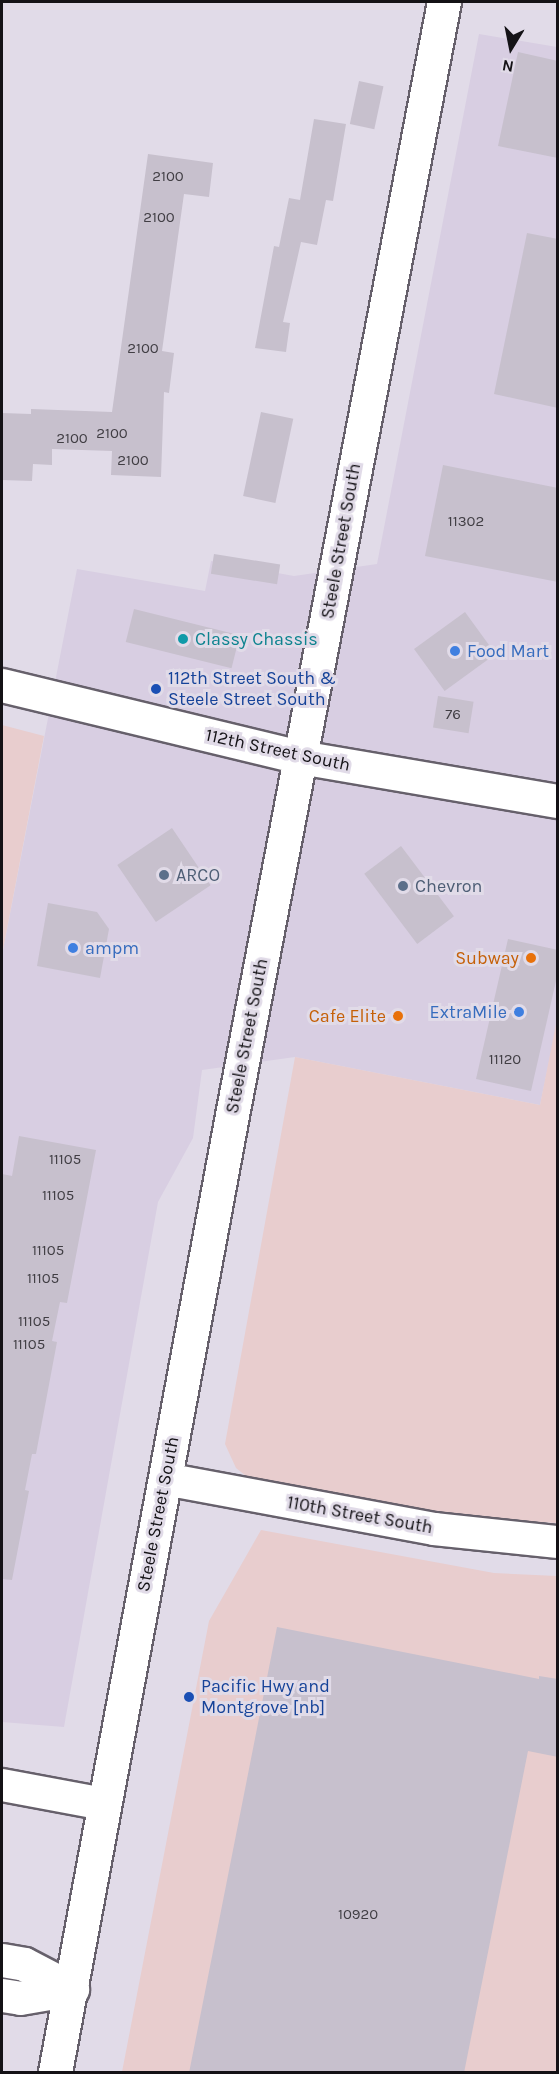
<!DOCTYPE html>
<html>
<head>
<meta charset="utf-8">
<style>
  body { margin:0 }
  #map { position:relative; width:559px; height:2074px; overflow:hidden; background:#e1dbe8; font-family:Karla,sans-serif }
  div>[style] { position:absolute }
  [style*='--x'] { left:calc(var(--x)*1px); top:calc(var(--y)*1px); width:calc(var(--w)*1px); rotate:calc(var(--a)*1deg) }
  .built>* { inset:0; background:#d8cee2 }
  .industrial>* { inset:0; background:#e8cdce }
  .building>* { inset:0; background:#c7c0cd; transform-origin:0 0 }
  .roads { filter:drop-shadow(2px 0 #66606b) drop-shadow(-2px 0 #66606b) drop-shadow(0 2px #66606b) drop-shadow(0 -2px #66606b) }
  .minor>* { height:32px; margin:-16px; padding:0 16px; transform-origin:16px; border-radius:16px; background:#fff }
  .tertiary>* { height:33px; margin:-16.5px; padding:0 16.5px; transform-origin:16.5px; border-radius:16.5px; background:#fff }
  .secondary>* { height:33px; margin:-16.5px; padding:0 16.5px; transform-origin:16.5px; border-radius:16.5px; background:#fff }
  .primary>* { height:33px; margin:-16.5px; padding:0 16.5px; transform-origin:16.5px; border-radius:16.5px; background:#fff }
  .motorway>* { height:33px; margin:-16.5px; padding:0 16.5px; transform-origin:16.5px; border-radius:16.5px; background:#fff }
  .dots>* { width:16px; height:16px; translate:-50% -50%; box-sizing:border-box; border:3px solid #e1dbe8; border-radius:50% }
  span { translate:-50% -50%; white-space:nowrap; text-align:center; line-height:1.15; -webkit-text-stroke:6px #e1dbe8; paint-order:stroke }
  .number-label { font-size:15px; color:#413e44 }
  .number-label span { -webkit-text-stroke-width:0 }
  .street-label { font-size:18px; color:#141216 }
  .culture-label { font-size:18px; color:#0d838f }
  .left { translate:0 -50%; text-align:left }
  .shop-label { font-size:18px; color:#366cbe }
  .right { translate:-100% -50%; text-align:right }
  .transit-label { font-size:18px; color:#164399 }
  .service-label { font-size:18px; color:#4e5e75 }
  .food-label { font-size:18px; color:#c56008 }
  .frame { position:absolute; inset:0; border:3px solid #141216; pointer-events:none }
  .north { position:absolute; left:481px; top:18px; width:60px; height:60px; -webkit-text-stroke:4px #e1dbe8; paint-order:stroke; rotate:190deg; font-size:16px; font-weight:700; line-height:24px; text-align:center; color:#141216 }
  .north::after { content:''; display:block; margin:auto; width:21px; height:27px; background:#141216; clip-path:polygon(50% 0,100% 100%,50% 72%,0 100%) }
</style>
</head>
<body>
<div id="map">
  <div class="built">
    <i style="clip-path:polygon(479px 34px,557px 47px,558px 1019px,540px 1105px,295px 1057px,202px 1070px,193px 1138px,158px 1202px,64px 1727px,2px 1722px,2px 955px,77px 569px,205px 591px,211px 561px,294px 576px,377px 564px)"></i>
  </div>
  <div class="industrial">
    <i style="clip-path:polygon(2px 725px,44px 736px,2px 955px)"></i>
    <i style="clip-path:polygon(557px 1019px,557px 1523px,447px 1517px,256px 1484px,236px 1468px,225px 1444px,295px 1057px,540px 1105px)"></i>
    <i style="clip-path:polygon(261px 1530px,494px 1573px,557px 1576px,557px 2072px,122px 2072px,209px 1621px)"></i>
  </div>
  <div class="building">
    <i style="clip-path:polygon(518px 52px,558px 61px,558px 158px,498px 146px)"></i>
    <i style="left:359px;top:81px;width:25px;height:44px;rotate:12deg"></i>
    <i style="clip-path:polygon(314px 119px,346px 124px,333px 201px,326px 200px,317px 245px,301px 242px,283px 322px,290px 323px,286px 352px,255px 348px,274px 246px,279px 247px,289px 198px,300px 200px)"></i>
    <i style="clip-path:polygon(148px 154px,213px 163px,209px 197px,184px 194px,162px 351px,174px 353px,169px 393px,164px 392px,161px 477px,111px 475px,112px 451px,52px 449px,52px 465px,33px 464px,32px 481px,2px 480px,2px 413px,31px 414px,31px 409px,112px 412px)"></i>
    <i style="clip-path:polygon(527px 233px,558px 239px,558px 408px,494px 394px)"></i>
    <i style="left:261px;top:412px;width:33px;height:86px;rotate:12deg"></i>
    <i style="clip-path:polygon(443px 465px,558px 488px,558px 582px,425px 556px)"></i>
    <i style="left:214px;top:554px;width:67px;height:20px;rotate:9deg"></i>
    <i style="left:134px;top:609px;width:109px;height:34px;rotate:14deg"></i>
    <i style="left:465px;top:612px;width:52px;height:63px;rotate:54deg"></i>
    <i style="left:438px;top:696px;width:36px;height:32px;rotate:9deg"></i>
    <i style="left:172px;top:828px;width:69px;height:66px;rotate:56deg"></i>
    <i style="left:401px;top:846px;width:88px;height:46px;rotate:53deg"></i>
    <i style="clip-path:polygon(48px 903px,97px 912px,109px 929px,100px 978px,37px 966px)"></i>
    <i style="clip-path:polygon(508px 939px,558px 950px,558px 972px,531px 1091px,476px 1079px)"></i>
    <i style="clip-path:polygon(19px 1136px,96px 1150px,67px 1303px,60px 1302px,52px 1341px,57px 1342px,36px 1454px,32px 1454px,25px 1490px,29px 1491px,12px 1580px,2px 1579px,2px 1174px,12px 1176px)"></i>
    <i style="clip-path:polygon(277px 1627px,539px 1679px,539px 1676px,558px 1679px,558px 1757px,528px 1751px,464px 2073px,189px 2073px)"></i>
  </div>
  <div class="roads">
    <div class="minor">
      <i style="--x:165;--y:1479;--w:274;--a:10.5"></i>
      <i style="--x:434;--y:1529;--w:125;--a:6"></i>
      <i style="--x:2;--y:1785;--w:104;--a:10.6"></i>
    </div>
    <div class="tertiary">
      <i style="--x:300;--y:757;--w:262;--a:9.7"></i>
    </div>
    <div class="secondary">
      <i style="--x:2;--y:685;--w:307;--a:13.6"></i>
    </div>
    <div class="primary">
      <i style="--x:55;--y:2072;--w:973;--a:-79.52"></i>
      <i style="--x:232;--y:1115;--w:1133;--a:-79.22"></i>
    </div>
    <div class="motorway">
      <i style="--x:2;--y:1960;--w:22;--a:10"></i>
      <i style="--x:24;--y:1964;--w:54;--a:27.5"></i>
      <i style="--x:2;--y:1995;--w:18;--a:9"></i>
      <i style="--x:20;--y:1998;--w:53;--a:-9.8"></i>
    </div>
  </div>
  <div class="dots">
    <i style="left:183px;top:639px;background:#0f9aa8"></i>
    <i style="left:455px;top:651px;background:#3f7fe0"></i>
    <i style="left:156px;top:689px;background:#1a4fb4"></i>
    <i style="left:164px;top:875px;background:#5c6f8a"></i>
    <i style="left:403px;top:886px;background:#5c6f8a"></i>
    <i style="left:73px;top:948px;background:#3f7fe0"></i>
    <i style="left:531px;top:958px;background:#e8710a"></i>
    <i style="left:519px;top:1012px;background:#3f7fe0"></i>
    <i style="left:398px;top:1016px;background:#e8710a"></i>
    <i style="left:189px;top:1697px;background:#1a4fb4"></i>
  </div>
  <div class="number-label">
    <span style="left:168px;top:177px">2100</span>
    <span style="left:159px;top:218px">2100</span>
    <span style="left:143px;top:349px">2100</span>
    <span style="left:112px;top:434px">2100</span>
    <span style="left:72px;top:439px">2100</span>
    <span style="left:133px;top:461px">2100</span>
    <span style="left:466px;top:522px">11302</span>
    <span style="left:453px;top:715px">76</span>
    <span style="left:505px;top:1060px">11120</span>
    <span style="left:65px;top:1160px">11105</span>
    <span style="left:58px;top:1196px">11105</span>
    <span style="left:48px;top:1251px">11105</span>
    <span style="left:43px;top:1279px">11105</span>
    <span style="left:34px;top:1322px">11105</span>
    <span style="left:29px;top:1345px">11105</span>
    <span style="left:358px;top:1915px">10920</span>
  </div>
  <div class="street-label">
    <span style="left:341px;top:541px;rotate:-80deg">Steele Street South</span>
    <span style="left:278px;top:750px;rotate:12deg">112th Street South</span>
    <span style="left:247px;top:1036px;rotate:-79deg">Steele Street South</span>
    <span style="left:158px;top:1514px;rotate:-79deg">Steele Street South</span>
    <span style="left:360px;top:1515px;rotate:10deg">110th Street South</span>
  </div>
  <div class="culture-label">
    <span class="left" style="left:195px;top:639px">Classy Chassis</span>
  </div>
  <div class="shop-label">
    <span class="left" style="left:467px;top:651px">Food Mart</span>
    <span class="left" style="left:85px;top:948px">ampm</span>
    <span class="right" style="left:507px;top:1012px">ExtraMile</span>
  </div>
  <div class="transit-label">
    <span class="left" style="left:168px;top:689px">112th Street South &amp;<br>Steele Street South</span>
    <span class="left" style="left:201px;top:1697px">Pacific Hwy and<br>Montgrove [nb]</span>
  </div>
  <div class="service-label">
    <span class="left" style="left:176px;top:875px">ARCO</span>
    <span class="left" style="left:415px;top:886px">Chevron</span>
  </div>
  <div class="food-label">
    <span class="right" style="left:519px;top:958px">Subway</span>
    <span class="right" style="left:386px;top:1016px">Cafe Elite</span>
  </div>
  <div class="frame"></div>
  <div class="north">N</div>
</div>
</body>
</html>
